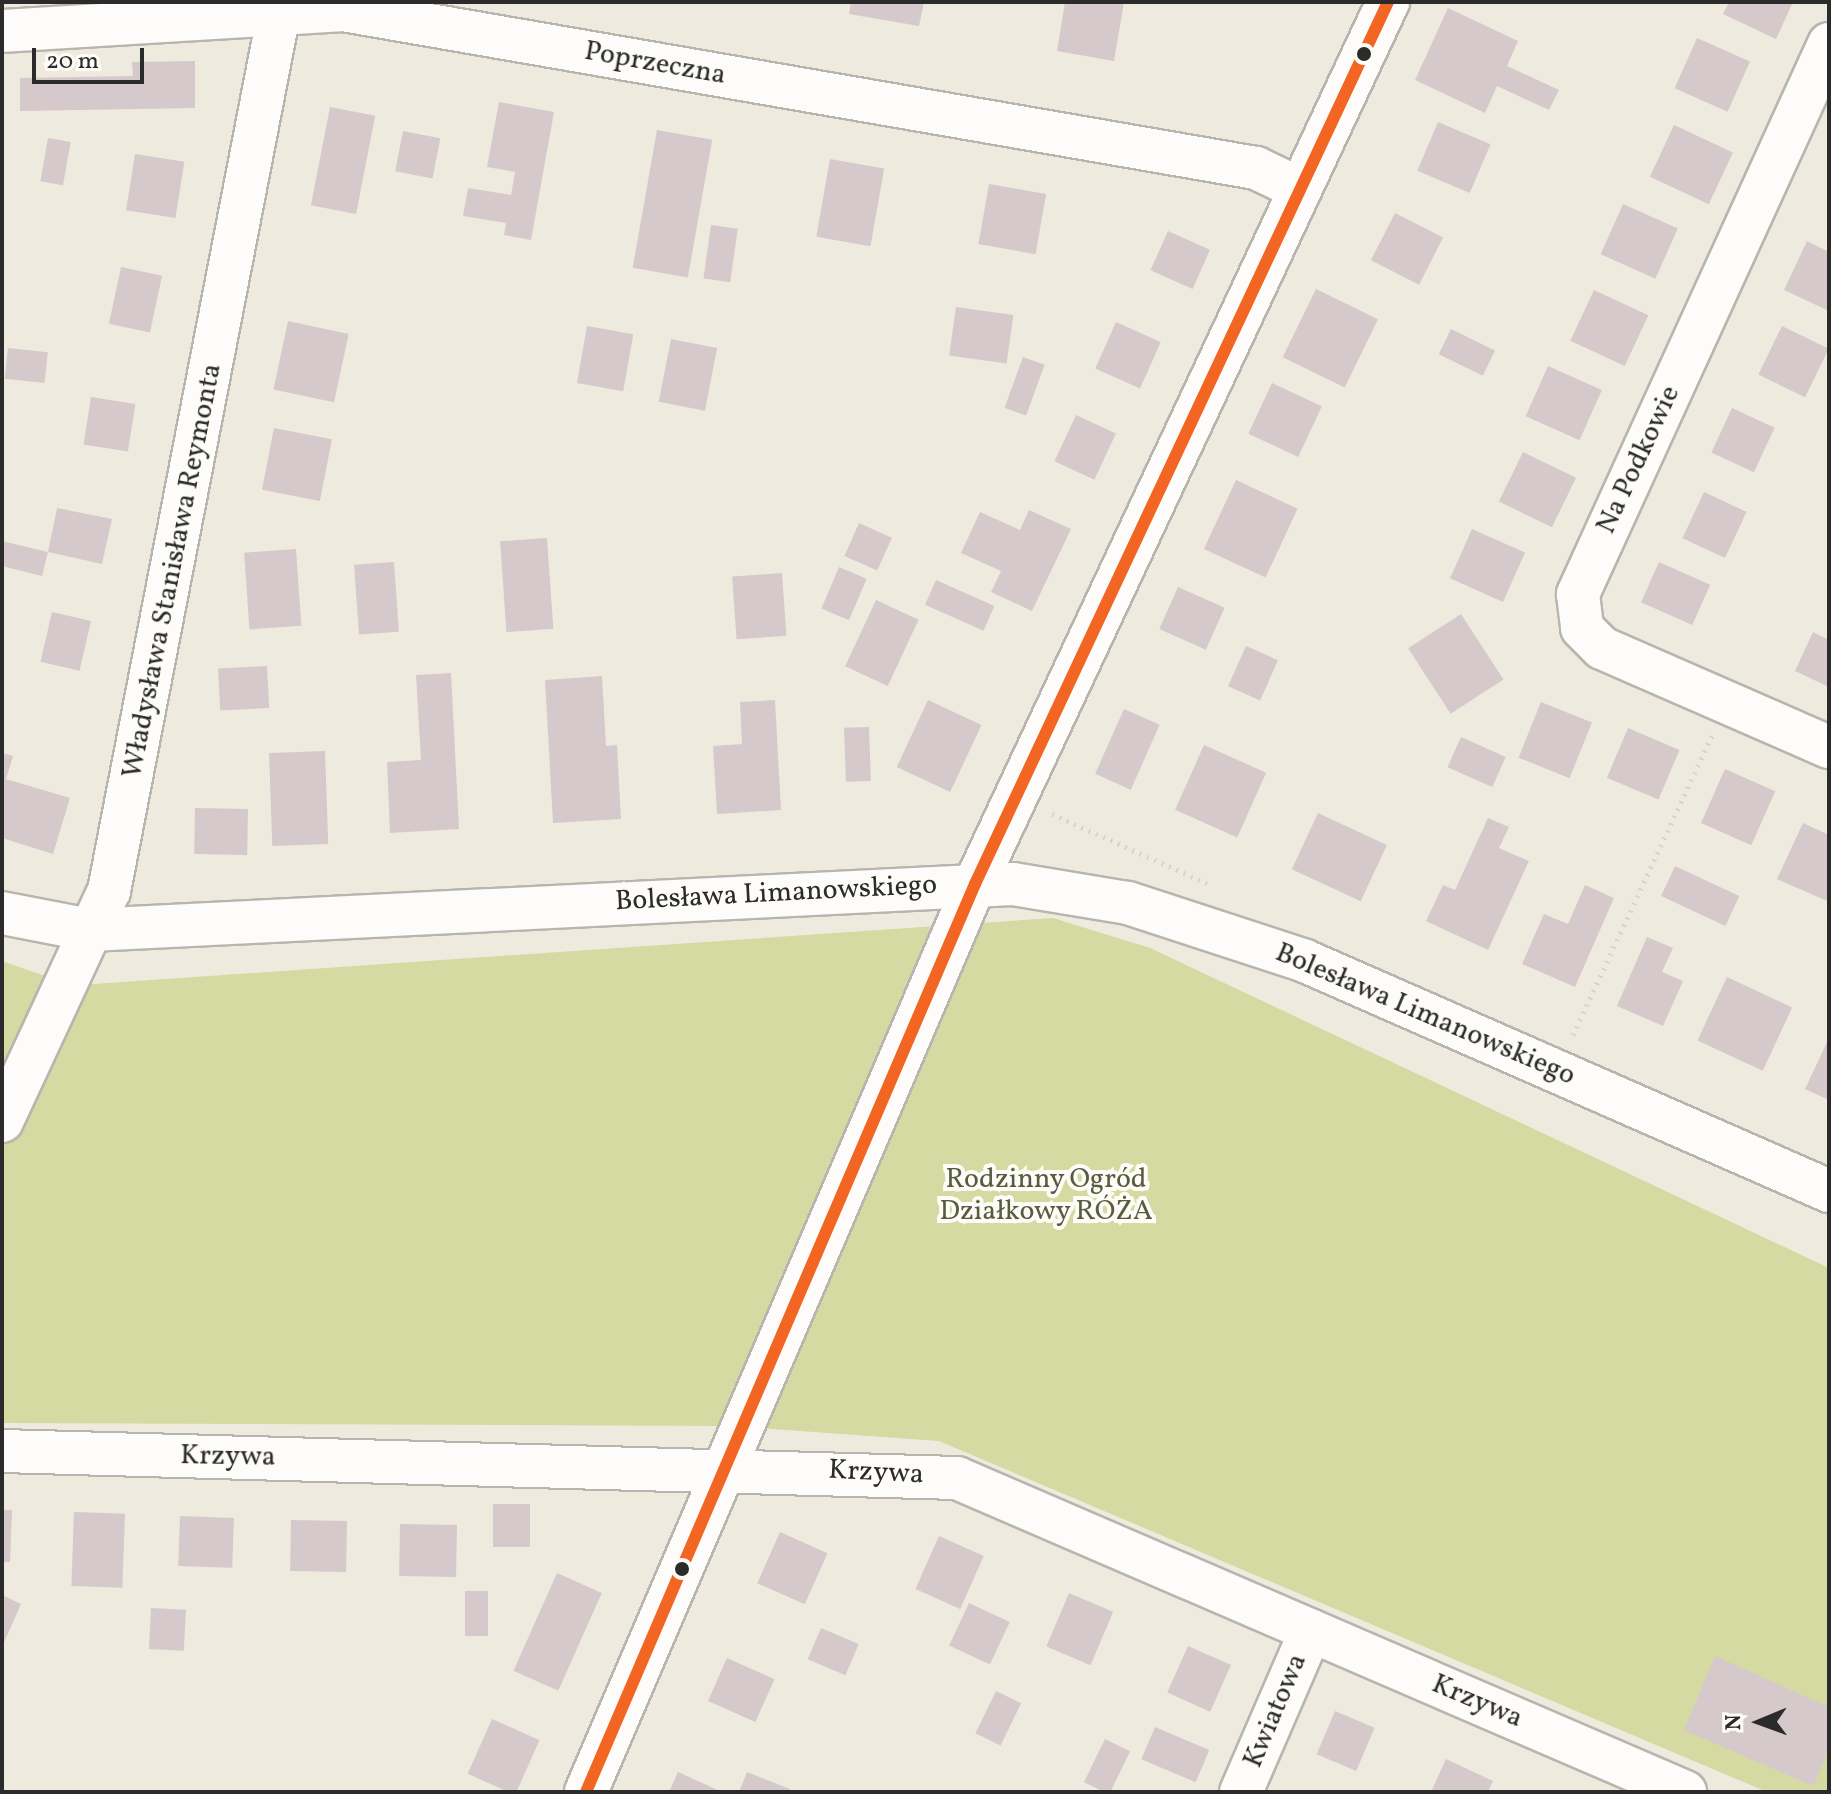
<!DOCTYPE html>
<html>
<head>
<meta charset="utf-8">
<style>
  body { margin:0 }
  #map { position:relative; width:1831px; height:1794px; overflow:hidden; background:#efeade; font-family:Vollkorn,serif }
  div>[style] { position:absolute }
  [style*='--x'] { left:calc(var(--x)*1px); top:calc(var(--y)*1px); width:calc(var(--w)*1px); rotate:calc(var(--a)*1deg) }
  .green>* { inset:0; background:#d4daa2 }
  .building>* { inset:0; background:#d5c9cb; transform-origin:0 0 }
  .path>* { height:5px; margin-top:-2.5px; transform-origin:0; background:repeating-linear-gradient(90deg,#d6d4d1 0 2px,transparent 0 8px) }
  .roads { filter:drop-shadow(2px 0 #b8b5ae) drop-shadow(-2px 0 #b8b5ae) drop-shadow(0 2px #b8b5ae) drop-shadow(0 -2px #b8b5ae) }
  .street>* { height:42px; margin:-21px; padding:0 21px; transform-origin:21px; border-radius:21px; background:#fdfcfa }
  .bus-1>* { height:12px; margin:-6px; padding:0 6px; transform-origin:6px; border-radius:6px; background:#f26522 }
  .dots>* { width:22px; height:22px; translate:-50% -50%; box-sizing:border-box; border:4px solid #fdfcf7; border-radius:50% }
  span { translate:-50% -50%; white-space:nowrap; text-align:center; line-height:1.15; -webkit-text-stroke:8px #fdfcf7; paint-order:stroke }
  .street-label { font-size:28px; color:#2b2b2b }
  .park-label { font-size:28px; color:#575c40 }
  .frame { position:absolute; inset:0; border:4px solid #2b2b2b; pointer-events:none }
  .north { position:absolute; left:1719px; top:1682px; width:80px; height:80px; -webkit-text-stroke:6px #fdfcf7; paint-order:stroke; rotate:269deg; font-size:22px; font-weight:700; line-height:32px; text-align:center; color:#2b2b2b }
  .north::after { content:''; display:block; margin:auto; width:28px; height:36px; background:#2b2b2b; clip-path:polygon(50% 0,100% 100%,50% 72%,0 100%) }
  .scale { position:absolute; left:32px; top:48px; width:112px; height:36px; box-sizing:border-box; border:4px solid #2b2b2b; border-top:0; padding-left:10px; font-size:24px; line-height:28px; white-space:nowrap; color:#2b2b2b; -webkit-text-stroke:6px #fdfcf7; paint-order:stroke }
</style>
</head>
<body>
<div id="map">
  <div class="green">
    <i style="clip-path:polygon(1053px 918px,1150px 948px,1829px 1268px,1829px 1792px,1767px 1792px,939px 1441px,729px 1426px,2px 1423px,2px 961px,65px 983px,94px 984px)"></i>
  </div>
  <div class="building">
    <i style="clip-path:polygon(851px 2px,924px 2px,919px 26px,849px 14px)"></i>
    <i style="clip-path:polygon(1065px 2px,1124px 2px,1114px 61px,1057px 51px)"></i>
    <i style="clip-path:polygon(1729px 2px,1793px 2px,1776px 39px,1723px 14px)"></i>
    <i style="clip-path:polygon(1448px 8px,1518px 41px,1507px 66px,1559px 90px,1549px 110px,1497px 86px,1485px 113px,1415px 80px)"></i>
    <i style="left:1697px;top:38px;width:58px;height:55px;rotate:24deg"></i>
    <i style="clip-path:polygon(195px 61px,195px 108px,20px 111px,20px 78px,133px 76px,132px 62px)"></i>
    <i style="clip-path:polygon(499px 102px,554px 112px,531px 240px,504px 235px,506px 223px,463px 216px,468px 188px,511px 195px,515px 172px,487px 167px)"></i>
    <i style="left:330px;top:107px;width:46px;height:100px;rotate:11deg"></i>
    <i style="left:1438px;top:122px;width:57px;height:53px;rotate:23deg"></i>
    <i style="left:1674px;top:125px;width:65px;height:57px;rotate:25deg"></i>
    <i style="left:657px;top:130px;width:56px;height:140px;rotate:10deg"></i>
    <i style="left:403px;top:131px;width:38px;height:41px;rotate:11deg"></i>
    <i style="left:48px;top:138px;width:23px;height:44px;rotate:10deg"></i>
    <i style="left:135px;top:154px;width:50px;height:57px;rotate:9deg"></i>
    <i style="left:830px;top:159px;width:55px;height:79px;rotate:10deg"></i>
    <i style="left:989px;top:184px;width:58px;height:61px;rotate:10deg"></i>
    <i style="left:1623px;top:204px;width:60px;height:55px;rotate:24deg"></i>
    <i style="left:1395px;top:213px;width:54px;height:53px;rotate:27deg"></i>
    <i style="left:711px;top:225px;width:27px;height:54px;rotate:8deg"></i>
    <i style="left:1168px;top:231px;width:46px;height:43px;rotate:24deg"></i>
    <i style="clip-path:polygon(1807px 241px,1829px 252px,1829px 311px,1784px 290px)"></i>
    <i style="left:121px;top:267px;width:42px;height:58px;rotate:12deg"></i>
    <i style="left:1316px;top:289px;width:69px;height:76px;rotate:26deg"></i>
    <i style="left:1594px;top:290px;width:60px;height:56px;rotate:25deg"></i>
    <i style="left:956px;top:307px;width:58px;height:49px;rotate:8deg"></i>
    <i style="left:288px;top:321px;width:62px;height:70px;rotate:12deg"></i>
    <i style="left:1116px;top:322px;width:49px;height:51px;rotate:24deg"></i>
    <i style="left:587px;top:326px;width:47px;height:58px;rotate:10deg"></i>
    <i style="left:1782px;top:326px;width:52px;height:54px;rotate:26deg"></i>
    <i style="left:1451px;top:329px;width:49px;height:28px;rotate:26deg"></i>
    <i style="left:671px;top:339px;width:47px;height:64px;rotate:11deg"></i>
    <i style="left:8px;top:348px;width:40px;height:31px;rotate:6deg"></i>
    <i style="left:1023px;top:357px;width:23px;height:54px;rotate:20deg"></i>
    <i style="left:1548px;top:366px;width:59px;height:55px;rotate:24deg"></i>
    <i style="left:1272px;top:383px;width:55px;height:56px;rotate:25deg"></i>
    <i style="left:91px;top:397px;width:45px;height:48px;rotate:9deg"></i>
    <i style="left:1732px;top:408px;width:47px;height:49px;rotate:25deg"></i>
    <i style="left:1076px;top:415px;width:44px;height:51px;rotate:25deg"></i>
    <i style="left:274px;top:428px;width:59px;height:63px;rotate:11deg"></i>
    <i style="left:1523px;top:452px;width:59px;height:55px;rotate:26deg"></i>
    <i style="left:1236px;top:480px;width:68px;height:76px;rotate:25deg"></i>
    <i style="left:1704px;top:492px;width:47px;height:51px;rotate:25deg"></i>
    <i style="clip-path:polygon(57px 508px,112px 519px,102px 564px,48px 552px,42px 576px,2px 566px,2px 541px,48px 552px)"></i>
    <i style="clip-path:polygon(1029px 510px,1071px 529px,1032px 611px,991px 592px,1001px 571px,961px 553px,980px 512px,1020px 530px)"></i>
    <i style="left:859px;top:523px;width:36px;height:36px;rotate:24deg"></i>
    <i style="left:1472px;top:529px;width:58px;height:54px;rotate:24deg"></i>
    <i style="left:547px;top:538px;width:91px;height:47px;rotate:86deg"></i>
    <i style="left:296px;top:549px;width:77px;height:52px;rotate:86deg"></i>
    <i style="left:394px;top:562px;width:70px;height:40px;rotate:86deg"></i>
    <i style="left:1659px;top:562px;width:56px;height:44px;rotate:24deg"></i>
    <i style="left:839px;top:567px;width:30px;height:45px;rotate:23deg"></i>
    <i style="left:782px;top:573px;width:63px;height:50px;rotate:86deg"></i>
    <i style="left:936px;top:580px;width:64px;height:27px;rotate:24deg"></i>
    <i style="left:1178px;top:587px;width:51px;height:46px;rotate:24deg"></i>
    <i style="left:876px;top:600px;width:47px;height:73px;rotate:25deg"></i>
    <i style="left:52px;top:612px;width:40px;height:51px;rotate:13deg"></i>
    <i style="left:1461px;top:614px;width:78px;height:63px;rotate:57deg"></i>
    <i style="clip-path:polygon(1813px 632px,1829px 640px,1829px 687px,1795px 671px)"></i>
    <i style="left:1246px;top:646px;width:35px;height:44px;rotate:24deg"></i>
    <i style="left:267px;top:666px;width:42px;height:49px;rotate:87deg"></i>
    <i style="clip-path:polygon(451px 673px,459px 829px,390px 833px,387px 762px,421px 760px,416px 675px)"></i>
    <i style="clip-path:polygon(602px 676px,606px 746px,617px 745px,621px 819px,553px 823px,545px 680px)"></i>
    <i style="clip-path:polygon(775px 700px,781px 810px,717px 814px,713px 746px,742px 744px,740px 702px)"></i>
    <i style="left:928px;top:700px;width:59px;height:74px;rotate:25deg"></i>
    <i style="left:1541px;top:702px;width:55px;height:60px;rotate:22deg"></i>
    <i style="left:1124px;top:709px;width:39px;height:71px;rotate:24deg"></i>
    <i style="left:869px;top:727px;width:54px;height:25px;rotate:88deg"></i>
    <i style="left:1628px;top:728px;width:56px;height:54px;rotate:23deg"></i>
    <i style="left:1461px;top:737px;width:49px;height:33px;rotate:24deg"></i>
    <i style="left:1204px;top:745px;width:68px;height:71px;rotate:24deg"></i>
    <i style="left:325px;top:751px;width:93px;height:56px;rotate:88deg"></i>
    <i style="clip-path:polygon(2px 753px,13px 756px,6px 779px,70px 798px,53px 854px,2px 838px)"></i>
    <i style="left:1725px;top:769px;width:55px;height:59px;rotate:24deg"></i>
    <i style="left:195px;top:808px;width:53px;height:46px;rotate:1deg"></i>
    <i style="left:1318px;top:813px;width:76px;height:62px;rotate:25deg"></i>
    <i style="clip-path:polygon(1488px 818px,1509px 827px,1499px 848px,1529px 861px,1488px 950px,1426px 921px,1443px 885px,1455px 890px)"></i>
    <i style="clip-path:polygon(1803px 823px,1829px 835px,1827px 901px,1777px 879px)"></i>
    <i style="left:1675px;top:866px;width:71px;height:33px;rotate:25deg"></i>
    <i style="clip-path:polygon(1585px 885px,1614px 898px,1575px 987px,1522px 964px,1544px 914px,1568px 924px)"></i>
    <i style="clip-path:polygon(1647px 937px,1673px 948px,1662px 972px,1683px 981px,1663px 1026px,1617px 1006px)"></i>
    <i style="left:1727px;top:977px;width:72px;height:70px;rotate:25deg"></i>
    <i style="clip-path:polygon(1829px 1038px,1829px 1100px,1805px 1089px)"></i>
    <i style="left:493px;top:1504px;width:37px;height:43px"></i>
    <i style="clip-path:polygon(2px 1510px,12px 1510px,10px 1562px,2px 1562px)"></i>
    <i style="left:74px;top:1512px;width:51px;height:74px;rotate:2deg"></i>
    <i style="left:180px;top:1516px;width:54px;height:50px;rotate:2deg"></i>
    <i style="left:291px;top:1520px;width:56px;height:51px;rotate:1deg"></i>
    <i style="left:400px;top:1524px;width:57px;height:52px;rotate:1deg"></i>
    <i style="left:780px;top:1532px;width:52px;height:56px;rotate:24deg"></i>
    <i style="left:939px;top:1536px;width:49px;height:58px;rotate:24deg"></i>
    <i style="left:557px;top:1573px;width:49px;height:107px;rotate:24deg"></i>
    <i style="left:465px;top:1591px;width:23px;height:45px"></i>
    <i style="left:1069px;top:1593px;width:48px;height:58px;rotate:23deg"></i>
    <i style="clip-path:polygon(2px 1595px,21px 1604px,2px 1647px)"></i>
    <i style="left:969px;top:1603px;width:45px;height:47px;rotate:25deg"></i>
    <i style="left:151px;top:1608px;width:35px;height:41px;rotate:3deg"></i>
    <i style="left:821px;top:1628px;width:41px;height:34px;rotate:23deg"></i>
    <i style="left:1188px;top:1646px;width:47px;height:51px;rotate:24deg"></i>
    <i style="clip-path:polygon(1715px 1656px,1829px 1707px,1829px 1750px,1813px 1786px,1684px 1730px)"></i>
    <i style="left:727px;top:1658px;width:52px;height:47px;rotate:24deg"></i>
    <i style="left:996px;top:1691px;width:28px;height:47px;rotate:26deg"></i>
    <i style="left:1335px;top:1711px;width:43px;height:47px;rotate:23deg"></i>
    <i style="left:492px;top:1719px;width:52px;height:60px;rotate:24deg"></i>
    <i style="left:1155px;top:1727px;width:59px;height:35px;rotate:23deg"></i>
    <i style="left:1105px;top:1739px;width:28px;height:48px;rotate:26deg"></i>
    <i style="clip-path:polygon(1446px 1759px,1493px 1781px,1488px 1792px,1431px 1792px)"></i>
    <i style="clip-path:polygon(678px 1772px,722px 1792px,669px 1792px)"></i>
    <i style="clip-path:polygon(747px 1772px,790px 1789px,789px 1792px,739px 1792px)"></i>
  </div>
  <div class="path">
    <i style="--x:1052;--y:814;--w:174;--a:24.1"></i>
    <i style="--x:1573;--y:1035;--w:330;--a:-65.1"></i>
  </div>
  <div class="roads">
    <div class="street">
      <i style="--x:2;--y:31;--w:342;--a:-3.5"></i>
      <i style="--x:343;--y:10;--w:927;--a:9.82"></i>
      <i style="--x:1256;--y:168;--w:49;--a:25.5"></i>
      <i style="--x:1829;--y:44;--w:605;--a:114.53"></i>
      <i style="--x:1578;--y:594;--w:34;--a:83"></i>
      <i style="--x:1582;--y:628;--w:28;--a:45"></i>
      <i style="--x:1602;--y:648;--w:248;--a:23.6"></i>
      <i style="--x:2;--y:913;--w:90;--a:10.9"></i>
      <i style="--x:90;--y:930;--w:924;--a:-2.85"></i>
      <i style="--x:1013;--y:884;--w:117;--a:9.4"></i>
      <i style="--x:1128;--y:903;--w:186;--a:18.1"></i>
      <i style="--x:1305;--y:961;--w:572;--a:23.7"></i>
      <i style="--x:2;--y:1121;--w:254;--a:-65.1"></i>
      <i style="--x:109;--y:891;--w:905;--a:-79.05"></i>
      <i style="--x:2;--y:1451;--w:955;--a:1.62"></i>
      <i style="--x:957;--y:1478;--w:793;--a:23.33"></i>
      <i style="--x:586;--y:1792;--w:988;--a:-66.81"></i>
      <i style="--x:975;--y:884;--w:974;--a:-64.91"></i>
      <i style="--x:1241;--y:1792;--w:176;--a:-66.6"></i>
    </div>
  </div>
  <div class="bus-1">
    <i style="--x:586;--y:1792;--w:988;--a:-66.81"></i>
    <i style="--x:975;--y:884;--w:974;--a:-64.91"></i>
  </div>
  <div class="dots">
    <i style="left:1364px;top:54px;background:#2b2b2b"></i>
    <i style="left:682px;top:1569px;background:#2b2b2b"></i>
  </div>
  <div class="street-label">
    <span style="left:655px;top:64px;rotate:10deg">Poprzeczna</span>
    <span style="left:1639px;top:460px;rotate:-65deg">Na Podkowie</span>
    <span style="left:173px;top:571px;rotate:-79deg">Władysława Stanisława Reymonta</span>
    <span style="left:776px;top:894px;rotate:-3deg">Bolesława Limanowskiego</span>
    <span style="left:1425px;top:1015px;rotate:23deg">Bolesława Limanowskiego</span>
    <span style="left:228px;top:1457px;rotate:1deg">Krzywa</span>
    <span style="left:876px;top:1473px;rotate:3deg">Krzywa</span>
    <span style="left:1477px;top:1702px;rotate:23deg">Krzywa</span>
    <span style="left:1276px;top:1711px;rotate:-67deg">Kwiatowa</span>
  </div>
  <div class="park-label">
    <span style="left:1046px;top:1196px">Rodzinny Ogród<br>Działkowy RÓŻA</span>
  </div>
  <div class="frame"></div>
  <div class="north">N</div>
  <div class="scale">20 m</div>
</div>
</body>
</html>
